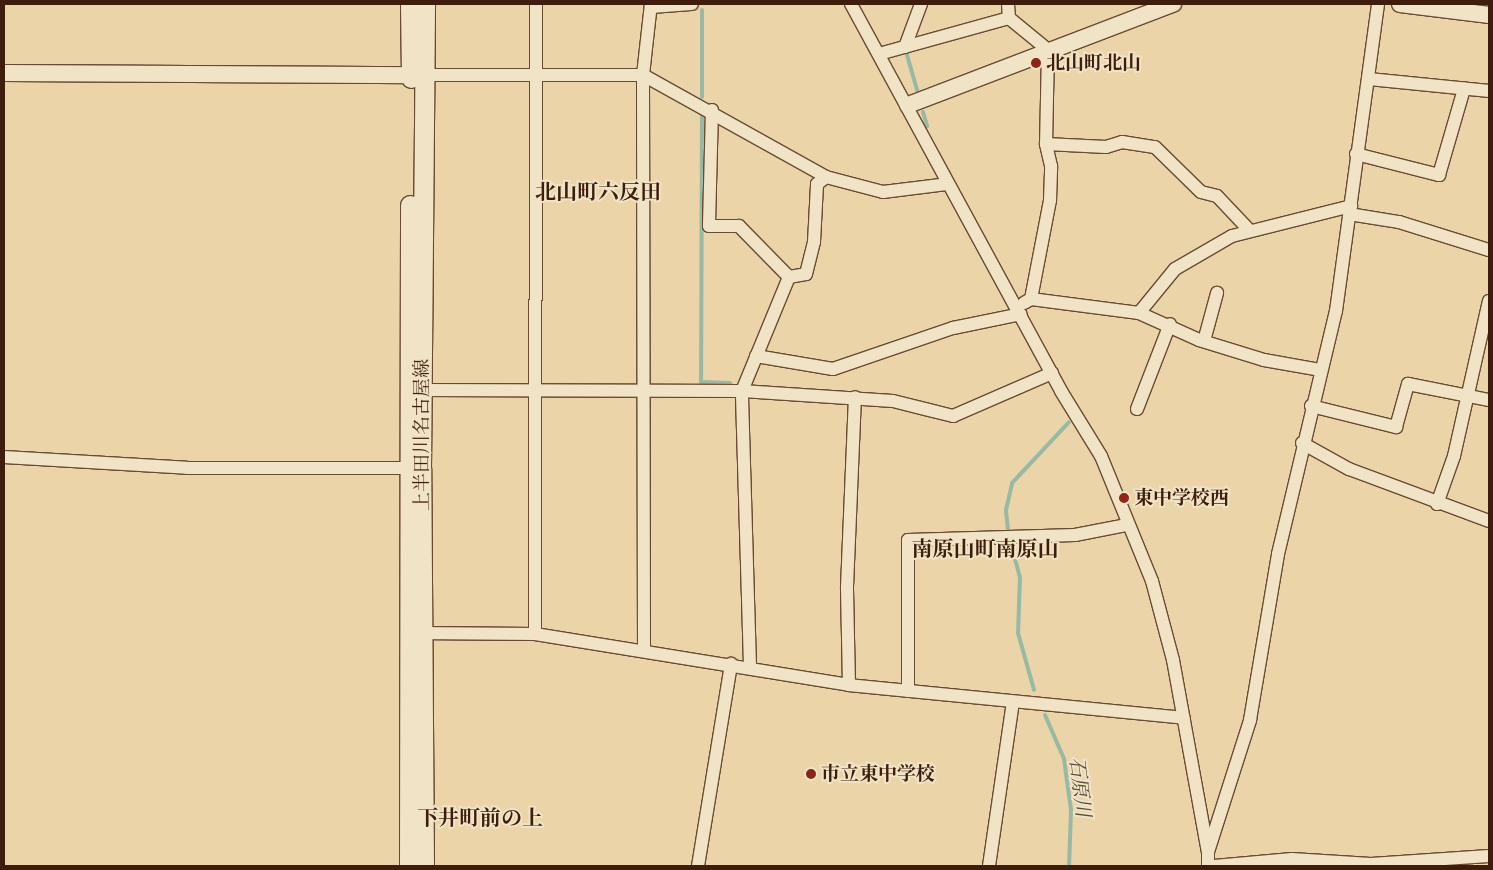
<!DOCTYPE html>
<html>
<head>
<meta charset="utf-8">
<style>
  body { margin:0 }
  #map { position:relative; width:1493px; height:870px; overflow:hidden; background:#ead4a8; font-family:"IM FELL Great Primer","Noto Serif JP",serif }
  div>[style] { position:absolute }
  [style*='--x'] { left:calc(var(--x)*1px); top:calc(var(--y)*1px); width:calc(var(--w)*1px); rotate:calc(var(--a)*1deg) }
  .stream>* { height:4px; margin:-2px; padding:0 2px; transform-origin:2px; border-radius:2px; background:#98b9a4 }
  .roads { filter:drop-shadow(1px 0 #694b34) drop-shadow(-1px 0 #694b34) drop-shadow(0 1px #694b34) drop-shadow(0 -1px #694b34) }
  .minor>* { height:12px; margin:-6px; padding:0 6px; transform-origin:6px; border-radius:6px; background:#f1e3c6 }
  .tertiary>* { height:16px; margin:-8px; padding:0 8px; transform-origin:8px; border-radius:8px; background:#f1e3c6 }
  .secondary>* { height:19px; margin:-9.5px; padding:0 9.5px; transform-origin:9.5px; border-radius:9.5px; background:#f1e3c6 }
  .dots>* { width:14px; height:14px; translate:-50% -50%; box-sizing:border-box; border:2px solid #f1e3c6; border-radius:50% }
  span { translate:-50% -50%; white-space:nowrap; text-align:center; line-height:1.15; -webkit-text-stroke:4px #f1e3c6; paint-order:stroke }
  .poi-label { font-size:19px; color:#3e1d0d; font-weight:700 }
  .left { translate:0 -50%; text-align:left }
  .street-label { font-size:19px; color:#3e1d0d }
  .water-label { font-size:20px; color:#594c3a; font-style:italic }
  .quarter-label { font-size:21px; color:#3e1d0d; font-weight:700 }
  .frame { position:absolute; inset:0; border:5px solid #3e1d0d; pointer-events:none }
</style>
</head>
<body>
<div id="map">
  <div class="stream">
    <i style="--x:907;--y:55;--w:37;--a:74"></i>
    <i style="--x:702;--y:97;--w:87;--a:-90"></i>
    <i style="--x:702;--y:111;--w:271;--a:90.2"></i>
    <i style="--x:701;--y:382;--w:29;--a:2"></i>
    <i style="--x:923;--y:112;--w:15;--a:74"></i>
    <i style="--x:1008;--y:530;--w:20;--a:-96"></i>
    <i style="--x:1006;--y:510;--w:28;--a:-77"></i>
    <i style="--x:1012;--y:483;--w:83;--a:-46.9"></i>
    <i style="--x:1011;--y:544;--w:34;--a:75"></i>
    <i style="--x:1020;--y:577;--w:56;--a:92"></i>
    <i style="--x:1018;--y:633;--w:59;--a:74.3"></i>
    <i style="--x:1045;--y:715;--w:48;--a:66.6"></i>
    <i style="--x:1064;--y:759;--w:51;--a:82.2"></i>
    <i style="--x:1071;--y:810;--w:56;--a:92"></i>
  </div>
  <div class="roads">
    <div class="minor">
      <i style="--x:851;--y:4;--w:440;--a:61.5"></i>
      <i style="--x:1061;--y:391;--w:76;--a:58.4"></i>
      <i style="--x:1101;--y:456;--w:135;--a:67.8"></i>
      <i style="--x:1152;--y:581;--w:82;--a:75.1"></i>
      <i style="--x:1173;--y:660;--w:195;--a:79.7"></i>
      <i style="--x:1008;--y:4;--w:14;--a:86"></i>
      <i style="--x:1009;--y:18;--w:50;--a:39.4"></i>
      <i style="--x:1048;--y:50;--w:94;--a:91.2"></i>
      <i style="--x:651;--y:7;--w:41;--a:-4.2"></i>
      <i style="--x:905;--y:47;--w:46;--a:-69.6"></i>
      <i style="--x:879;--y:54;--w:135;--a:-15.5"></i>
      <i style="--x:423;--y:75;--w:220;--a:0"></i>
      <i style="--x:643;--y:75;--w:210;--a:29.1"></i>
      <i style="--x:826;--y:177;--w:59;--a:14.7"></i>
      <i style="--x:883;--y:192;--w:64;--a:-7.1"></i>
      <i style="--x:1369;--y:79;--w:121;--a:5.7"></i>
      <i style="--x:712;--y:110;--w:116;--a:91.5"></i>
      <i style="--x:709;--y:226;--w:30;--a:0"></i>
      <i style="--x:739;--y:226;--w:71;--a:45.6"></i>
      <i style="--x:1356;--y:154;--w:86;--a:14.2"></i>
      <i style="--x:1439;--y:175;--w:90;--a:-73.8"></i>
      <i style="--x:1349;--y:214;--w:51;--a:9.1"></i>
      <i style="--x:1399;--y:222;--w:94;--a:17.3"></i>
      <i style="--x:1031;--y:299;--w:101;--a:-79.1"></i>
      <i style="--x:1050;--y:200;--w:34;--a:-88"></i>
      <i style="--x:1051;--y:166;--w:23;--a:-103"></i>
      <i style="--x:1046;--y:144;--w:60;--a:2.9"></i>
      <i style="--x:1106;--y:147;--w:17;--a:-17"></i>
      <i style="--x:1122;--y:142;--w:33;--a:9"></i>
      <i style="--x:1155;--y:147;--w:64;--a:44.4"></i>
      <i style="--x:1201;--y:192;--w:16;--a:14"></i>
      <i style="--x:1217;--y:196;--w:48;--a:46.7"></i>
      <i style="--x:1024;--y:303;--w:8;--a:-30"></i>
      <i style="--x:1031;--y:299;--w:109;--a:7.4"></i>
      <i style="--x:1139;--y:313;--w:66;--a:24.2"></i>
      <i style="--x:1199;--y:340;--w:68;--a:17.1"></i>
      <i style="--x:1264;--y:360;--w:58;--a:10"></i>
      <i style="--x:1139;--y:313;--w:57;--a:-50.7"></i>
      <i style="--x:1175;--y:269;--w:66;--a:-30.1"></i>
      <i style="--x:1232;--y:236;--w:123;--a:-14.1"></i>
      <i style="--x:1204;--y:341;--w:50;--a:-74.8"></i>
      <i style="--x:756;--y:356;--w:78;--a:9.6"></i>
      <i style="--x:833;--y:369;--w:127;--a:-18.9"></i>
      <i style="--x:953;--y:328;--w:69;--a:-11.6"></i>
      <i style="--x:423;--y:390;--w:319;--a:0.2"></i>
      <i style="--x:742;--y:391;--w:151;--a:3.8"></i>
      <i style="--x:893;--y:401;--w:62;--a:14"></i>
      <i style="--x:953;--y:416;--w:108;--a:-23.5"></i>
      <i style="--x:1311;--y:406;--w:88;--a:13.9"></i>
      <i style="--x:1396;--y:427;--w:45;--a:-74.4"></i>
      <i style="--x:1408;--y:384;--w:83;--a:11.2"></i>
      <i style="--x:1137;--y:409;--w:91;--a:-68.8"></i>
      <i style="--x:1302;--y:443;--w:54;--a:29"></i>
      <i style="--x:1349;--y:469;--w:149;--a:20.4"></i>
      <i style="--x:4;--y:457;--w:183;--a:3.4"></i>
      <i style="--x:187;--y:468;--w:222;--a:0"></i>
      <i style="--x:1437;--y:504;--w:51;--a:-70.5"></i>
      <i style="--x:1454;--y:456;--w:159;--a:-77.3"></i>
      <i style="--x:414;--y:633;--w:121;--a:0.5"></i>
      <i style="--x:535;--y:634;--w:318;--a:9.2"></i>
      <i style="--x:849;--y:685;--w:336;--a:5.6"></i>
      <i style="--x:535;--y:634;--w:630;--a:-89.91"></i>
      <i style="--x:644;--y:648;--w:573;--a:-90.1"></i>
      <i style="--x:643;--y:75;--w:71;--a:-83.6"></i>
      <i style="--x:750;--y:666;--w:275;--a:-91.7"></i>
      <i style="--x:742;--y:391;--w:123;--a:-67.6"></i>
      <i style="--x:789;--y:277;--w:17;--a:-10"></i>
      <i style="--x:806;--y:274;--w:33;--a:-76"></i>
      <i style="--x:814;--y:242;--w:58;--a:-87"></i>
      <i style="--x:817;--y:184;--w:11;--a:-38"></i>
      <i style="--x:849;--y:685;--w:98;--a:-91.2"></i>
      <i style="--x:847;--y:587;--w:190;--a:-87.6"></i>
      <i style="--x:908;--y:691;--w:151;--a:-90"></i>
      <i style="--x:908;--y:540;--w:167;--a:-1.7"></i>
      <i style="--x:1075;--y:535;--w:53;--a:-10.9"></i>
      <i style="--x:698;--y:866;--w:205;--a:-80.7"></i>
      <i style="--x:989;--y:866;--w:166;--a:-81.7"></i>
      <i style="--x:1208;--y:866;--w:14;--a:-90"></i>
      <i style="--x:1208;--y:852;--w:139;--a:-72.3"></i>
      <i style="--x:1250;--y:720;--w:168;--a:-80.4"></i>
      <i style="--x:1278;--y:554;--w:250;--a:-76.6"></i>
      <i style="--x:1336;--y:311;--w:310;--a:-82.2"></i>
      <i style="--x:1214;--y:866;--w:78;--a:-5.1"></i>
      <i style="--x:1292;--y:859;--w:79;--a:3.6"></i>
      <i style="--x:1371;--y:864;--w:118;--a:-3.9"></i>
    </div>
    <div class="tertiary">
      <i style="--x:1400;--y:4;--w:90;--a:7"></i>
      <i style="--x:4;--y:73;--w:419;--a:0.3"></i>
      <i style="--x:908;--y:105;--w:284;--a:-20.9"></i>
    </div>
    <div class="secondary">
      <i style="--x:410;--y:4;--w:74;--a:89.2"></i>
      <i style="--x:409;--y:866;--w:661;--a:-89.91"></i>
      <i style="--x:424;--y:866;--w:398;--a:-90.4"></i>
      <i style="--x:421;--y:468;--w:464;--a:-89.5"></i>
    </div>
  </div>
  <div class="dots">
    <i style="left:1036px;top:63px;background:#8f2418"></i>
    <i style="left:1124px;top:498px;background:#8f2418"></i>
    <i style="left:811px;top:774px;background:#8f2418"></i>
  </div>
  <div class="poi-label">
    <span class="left" style="left:1046px;top:63px">北山町北山</span>
    <span class="left" style="left:1134px;top:498px">東中学校西</span>
    <span class="left" style="left:821px;top:774px">市立東中学校</span>
  </div>
  <div class="street-label">
    <span style="left:422px;top:435px;rotate:-90deg">上半田川名古屋線</span>
  </div>
  <div class="water-label">
    <span style="left:1080px;top:787px;rotate:83deg">石原川</span>
  </div>
  <div class="quarter-label">
    <span style="left:598px;top:192px">北山町六反田</span>
    <span style="left:985px;top:549px">南原山町南原山</span>
    <span style="left:480px;top:818px">下井町前の上</span>
  </div>
  <div class="frame"></div>
</div>
</body>
</html>
